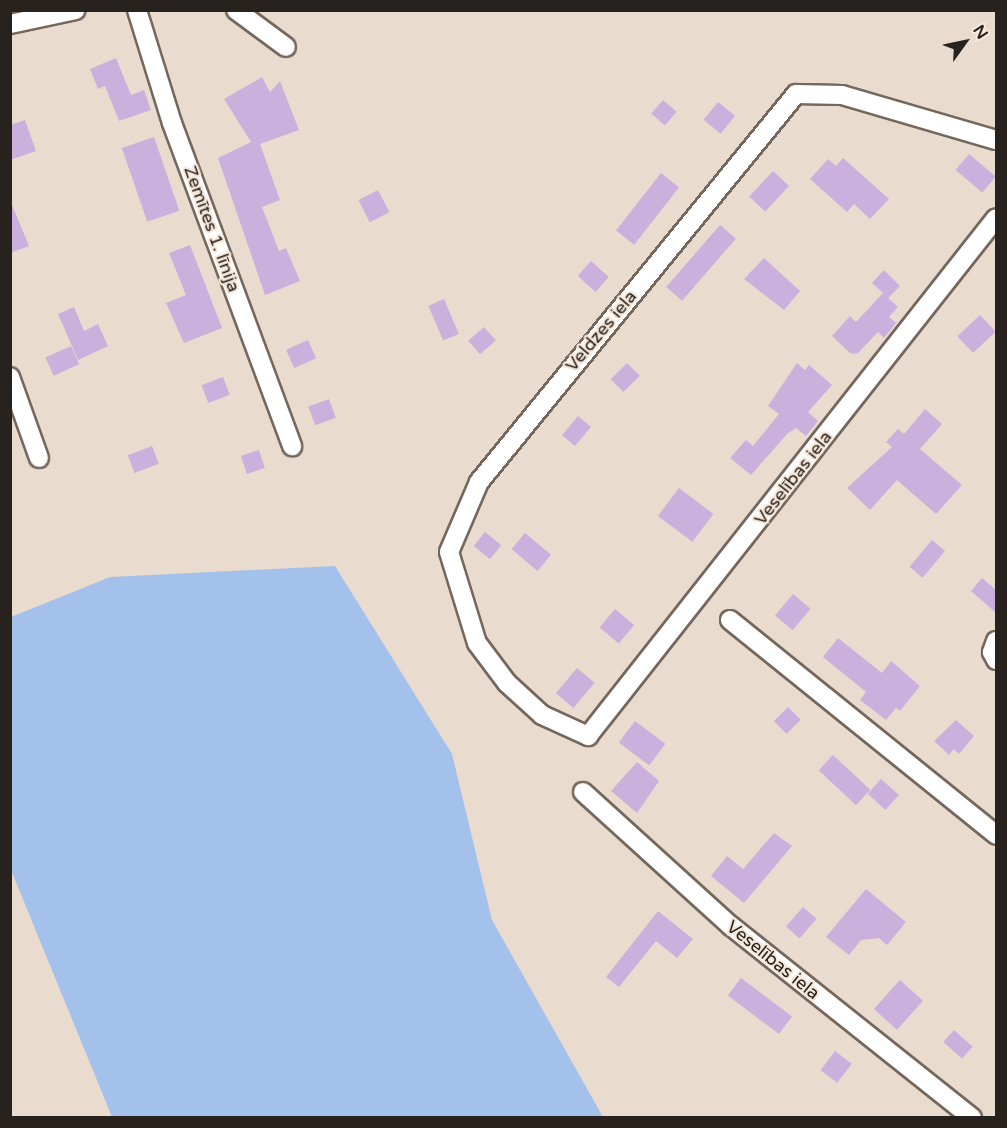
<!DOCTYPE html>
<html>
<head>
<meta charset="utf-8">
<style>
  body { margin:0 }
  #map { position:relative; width:1007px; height:1128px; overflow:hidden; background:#eadbcf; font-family:"Varela Round",sans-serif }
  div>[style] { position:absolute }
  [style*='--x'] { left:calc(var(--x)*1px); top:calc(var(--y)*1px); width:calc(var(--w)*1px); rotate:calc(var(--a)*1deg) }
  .water>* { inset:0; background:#a3c1eb }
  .building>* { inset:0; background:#cbb0dd; transform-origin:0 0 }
  .roads { filter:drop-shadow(2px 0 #74675c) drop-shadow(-2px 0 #74675c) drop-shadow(0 2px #74675c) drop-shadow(0 -2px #74675c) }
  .street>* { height:18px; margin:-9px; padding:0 9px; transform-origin:9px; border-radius:9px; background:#fff }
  span { translate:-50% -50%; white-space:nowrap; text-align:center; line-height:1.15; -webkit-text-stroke:4.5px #f7e8dc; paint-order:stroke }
  .street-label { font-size:18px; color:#27221d }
  .frame { position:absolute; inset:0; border:12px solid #27221d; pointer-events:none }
  .north { position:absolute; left:935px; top:12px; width:60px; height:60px; -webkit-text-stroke:4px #f7e8dc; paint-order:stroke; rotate:57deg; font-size:16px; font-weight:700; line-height:24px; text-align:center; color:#27221d }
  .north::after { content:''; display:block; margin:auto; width:21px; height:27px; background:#27221d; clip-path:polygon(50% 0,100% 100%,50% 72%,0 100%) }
</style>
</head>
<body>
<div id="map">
  <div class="water">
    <i style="clip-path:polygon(335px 566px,452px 754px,492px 920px,603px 1117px,112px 1117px,11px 870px,11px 617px,110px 577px)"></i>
  </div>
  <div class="building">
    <i style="clip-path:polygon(116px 58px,131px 95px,144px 90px,151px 110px,119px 121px,105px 86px,98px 89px,90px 69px)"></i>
    <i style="clip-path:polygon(262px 77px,270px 92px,280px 81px,299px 130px,260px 144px,280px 200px,262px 207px,279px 251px,286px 248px,300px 281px,265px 295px,218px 158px,251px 142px,224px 99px)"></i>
    <i style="left:663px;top:100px;width:18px;height:18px;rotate:41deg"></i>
    <i style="left:718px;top:102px;width:22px;height:23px;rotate:39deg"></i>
    <i style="clip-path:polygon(25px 120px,36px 151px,10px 160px,10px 125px)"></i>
    <i style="left:154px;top:137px;width:78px;height:34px;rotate:71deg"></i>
    <i style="left:969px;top:154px;width:35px;height:21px;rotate:40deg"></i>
    <i style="clip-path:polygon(843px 158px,889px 199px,870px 219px,854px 204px,847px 212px,810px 179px,828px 159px,836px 166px)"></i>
    <i style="left:773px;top:171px;width:22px;height:35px;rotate:43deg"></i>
    <i style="left:661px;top:173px;width:23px;height:73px;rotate:38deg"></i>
    <i style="left:378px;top:190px;width:25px;height:22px;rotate:63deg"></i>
    <i style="clip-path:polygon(10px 200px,29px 246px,10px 253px)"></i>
    <i style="left:720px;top:225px;width:21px;height:82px;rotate:41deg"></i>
    <i style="clip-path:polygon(190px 245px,222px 328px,184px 343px,166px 303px,186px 295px,169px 253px)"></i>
    <i style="clip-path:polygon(764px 258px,800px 291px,784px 310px,744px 279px)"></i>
    <i style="left:591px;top:261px;width:24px;height:20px;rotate:42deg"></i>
    <i style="clip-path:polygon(884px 270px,900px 286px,888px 298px,898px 307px,889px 317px,896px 323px,884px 338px,878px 332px,857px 354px,850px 353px,832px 336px,850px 316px,856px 322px,883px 293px,872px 283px)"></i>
    <i style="left:444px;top:299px;width:38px;height:17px;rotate:67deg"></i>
    <i style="clip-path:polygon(74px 307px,84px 331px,98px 324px,108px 346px,78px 360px,58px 314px)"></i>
    <i style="left:980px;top:315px;width:23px;height:31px;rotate:47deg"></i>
    <i style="left:484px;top:327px;width:18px;height:21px;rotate:49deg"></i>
    <i style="left:308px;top:340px;width:20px;height:24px;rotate:66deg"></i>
    <i style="left:71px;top:346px;width:20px;height:28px;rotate:66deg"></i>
    <i style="left:627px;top:363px;width:18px;height:23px;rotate:45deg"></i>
    <i style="clip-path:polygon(797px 363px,805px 370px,809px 365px,832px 385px,808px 412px,818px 421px,806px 436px,796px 428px,787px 434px,751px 475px,730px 458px,746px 440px,753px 446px,779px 414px,768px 406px)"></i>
    <i style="left:223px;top:377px;width:19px;height:23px;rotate:69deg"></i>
    <i style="left:329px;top:399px;width:20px;height:22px;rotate:70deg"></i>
    <i style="clip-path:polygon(925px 409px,942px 424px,920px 449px,962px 485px,936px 514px,897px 480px,870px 510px,847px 488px,892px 447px,886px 442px,898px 429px,904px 434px)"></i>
    <i style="left:578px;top:416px;width:17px;height:25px;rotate:40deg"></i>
    <i style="left:152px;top:446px;width:19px;height:26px;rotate:69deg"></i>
    <i style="left:259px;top:450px;width:19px;height:19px;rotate:72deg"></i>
    <i style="left:679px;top:488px;width:43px;height:35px;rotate:37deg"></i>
    <i style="left:485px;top:532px;width:21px;height:18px;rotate:39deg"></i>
    <i style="left:525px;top:533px;width:34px;height:21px;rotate:40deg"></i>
    <i style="left:932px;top:540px;width:17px;height:35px;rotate:40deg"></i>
    <i style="clip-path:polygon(982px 578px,996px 590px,996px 613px,971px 591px)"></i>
    <i style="left:793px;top:594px;width:23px;height:28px;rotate:40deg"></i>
    <i style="left:615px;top:609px;width:25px;height:24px;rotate:40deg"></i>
    <i style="clip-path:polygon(838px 638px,882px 673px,891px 661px,920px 686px,900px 711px,896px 708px,886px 720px,860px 700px,866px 692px,823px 657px)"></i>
    <i style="left:577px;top:668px;width:23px;height:33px;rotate:40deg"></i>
    <i style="left:788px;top:707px;width:18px;height:20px;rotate:45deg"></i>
    <i style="clip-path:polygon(956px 720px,974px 736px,959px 754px,954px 749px,949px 755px,934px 741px)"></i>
    <i style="left:635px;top:721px;width:38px;height:27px;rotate:37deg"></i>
    <i style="left:833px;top:755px;width:51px;height:21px;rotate:43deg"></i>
    <i style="clip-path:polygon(637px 762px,659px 781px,637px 813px,611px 791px)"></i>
    <i style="left:881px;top:779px;width:24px;height:20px;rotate:42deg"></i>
    <i style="clip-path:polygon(774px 833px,792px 846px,744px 903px,711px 876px,727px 856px,743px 869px)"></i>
    <i style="clip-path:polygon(866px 889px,906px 922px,887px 945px,879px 938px,861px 940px,849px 955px,826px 937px)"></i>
    <i style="left:803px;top:907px;width:18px;height:26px;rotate:41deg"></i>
    <i style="clip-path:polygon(658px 911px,693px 939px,677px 958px,656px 941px,619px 987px,606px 977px)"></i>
    <i style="left:741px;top:978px;width:64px;height:22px;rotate:37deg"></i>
    <i style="left:900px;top:980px;width:31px;height:39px;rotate:42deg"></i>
    <i style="left:954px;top:1030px;width:25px;height:16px;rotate:42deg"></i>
    <i style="left:835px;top:1051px;width:21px;height:24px;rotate:37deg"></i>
  </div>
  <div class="roads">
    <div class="street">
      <i style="--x:137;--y:10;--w:118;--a:72.8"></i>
      <i style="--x:172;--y:123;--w:345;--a:69.6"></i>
      <i style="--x:236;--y:10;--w:62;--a:36.5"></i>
      <i style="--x:10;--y:24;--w:67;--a:-12"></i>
      <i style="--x:996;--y:140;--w:160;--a:-163.7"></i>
      <i style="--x:842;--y:95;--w:46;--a:-178.8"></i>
      <i style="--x:796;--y:94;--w:501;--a:129.25"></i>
      <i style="--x:479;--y:482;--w:76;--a:113.2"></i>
      <i style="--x:449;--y:552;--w:95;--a:72.9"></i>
      <i style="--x:477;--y:643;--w:50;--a:53.1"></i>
      <i style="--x:507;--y:683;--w:47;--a:42.4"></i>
      <i style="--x:542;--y:715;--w:51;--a:24.5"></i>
      <i style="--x:588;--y:736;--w:659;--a:-51.77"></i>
      <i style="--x:10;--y:377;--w:86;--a:70.3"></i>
      <i style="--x:730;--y:620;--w:342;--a:38.9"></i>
      <i style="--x:996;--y:641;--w:12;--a:110"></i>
      <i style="--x:992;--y:652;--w:9;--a:63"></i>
      <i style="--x:583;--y:792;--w:200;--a:42.2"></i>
      <i style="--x:731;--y:926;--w:308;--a:38.5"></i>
    </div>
  </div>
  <div class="street-label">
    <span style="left:212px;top:229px;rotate:70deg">Zemītes 1. līnija</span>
    <span style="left:601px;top:331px;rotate:-50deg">Veldzes iela</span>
    <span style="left:793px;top:478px;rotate:-52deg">Veselības iela</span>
    <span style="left:773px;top:960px;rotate:39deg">Veselības iela</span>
  </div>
  <div class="frame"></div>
  <div class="north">N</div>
</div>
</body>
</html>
